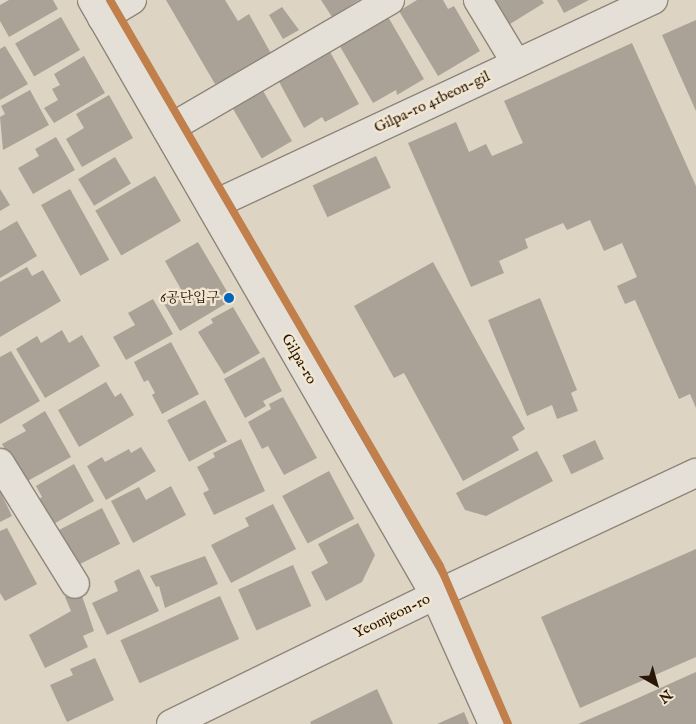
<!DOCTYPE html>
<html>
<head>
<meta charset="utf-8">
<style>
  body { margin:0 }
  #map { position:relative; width:696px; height:724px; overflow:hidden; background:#ded4c3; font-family:"IM FELL English","Noto Serif KR",serif }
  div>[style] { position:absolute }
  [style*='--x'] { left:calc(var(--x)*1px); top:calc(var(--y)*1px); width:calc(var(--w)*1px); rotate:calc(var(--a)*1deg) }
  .building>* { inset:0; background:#aaa296; transform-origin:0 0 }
  .roads { filter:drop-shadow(1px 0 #8e867a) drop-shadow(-1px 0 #8e867a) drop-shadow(0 1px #8e867a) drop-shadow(0 -1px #8e867a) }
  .minor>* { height:28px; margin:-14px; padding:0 14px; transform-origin:14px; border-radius:14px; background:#e5e0d7 }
  .rail-1>* { height:8px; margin:-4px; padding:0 4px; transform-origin:4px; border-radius:4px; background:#c1804b }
  .dots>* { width:14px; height:14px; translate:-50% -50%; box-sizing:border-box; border:2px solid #f1e6d0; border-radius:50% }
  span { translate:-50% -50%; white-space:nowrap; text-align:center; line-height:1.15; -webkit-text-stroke:5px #f1e6d0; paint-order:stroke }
  .bus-label { font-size:14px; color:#291607 }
  .right { translate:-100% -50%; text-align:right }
  .street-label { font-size:15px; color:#291607 }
  .north { position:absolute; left:631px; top:659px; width:50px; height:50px; -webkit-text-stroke:4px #f1e6d0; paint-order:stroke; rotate:142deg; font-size:14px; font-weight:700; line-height:20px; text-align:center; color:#291607 }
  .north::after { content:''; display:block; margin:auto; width:18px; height:22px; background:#291607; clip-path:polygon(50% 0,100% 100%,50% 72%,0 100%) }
</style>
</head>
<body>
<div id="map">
  <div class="building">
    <i style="clip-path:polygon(9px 0,53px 0,58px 9px,9px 37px,0 21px,0 5px)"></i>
    <i style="clip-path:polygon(166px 0,225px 0,238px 21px,249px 14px,273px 57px,215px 84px)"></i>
    <i style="clip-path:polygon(321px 0,359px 0,332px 17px)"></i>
    <i style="clip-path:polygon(417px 0,443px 0,448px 9px,454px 6px,480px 51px,438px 76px,399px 11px)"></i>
    <i style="clip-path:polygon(495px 0,542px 0,544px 3px,510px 24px)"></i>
    <i style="clip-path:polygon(557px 0,589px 0,564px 13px)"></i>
    <i style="clip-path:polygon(282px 7px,299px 30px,283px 39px,269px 15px)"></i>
    <i style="clip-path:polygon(387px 15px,424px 79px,397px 95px,396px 90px,373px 103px,338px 43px)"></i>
    <i style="left:61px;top:17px;width:38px;height:53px;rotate:60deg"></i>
    <i style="clip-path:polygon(696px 20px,696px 111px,662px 35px)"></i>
    <i style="clip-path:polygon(632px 43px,696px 186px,696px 408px,690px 394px,679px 399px,635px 300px,625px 304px,617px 286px,637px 277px,622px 243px,604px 251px,590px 220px,567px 230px,563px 223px,525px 239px,528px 248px,499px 261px,504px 273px,471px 287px,408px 143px,456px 122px,469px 152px,486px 144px,492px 156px,523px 143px,504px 101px)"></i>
    <i style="clip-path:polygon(5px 46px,28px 84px,0 100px,0 49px)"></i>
    <i style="clip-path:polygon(329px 50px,359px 104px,325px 122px,322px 117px,304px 128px,277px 78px)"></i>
    <i style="clip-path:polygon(84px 56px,105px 93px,54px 123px,44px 108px,58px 100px,52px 89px,60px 85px,54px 74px)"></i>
    <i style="left:262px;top:89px;width:60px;height:35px;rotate:60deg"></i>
    <i style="clip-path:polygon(30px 90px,49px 125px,3px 150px,0 117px,5px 114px,1px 106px)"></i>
    <i style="clip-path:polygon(109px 95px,133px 138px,82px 167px,66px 139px,84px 128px,76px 114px)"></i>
    <i style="clip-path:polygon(56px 137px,75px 170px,33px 194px,18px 168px,39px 156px,35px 149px)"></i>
    <i style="left:376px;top:156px;width:35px;height:70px;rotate:65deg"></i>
    <i style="left:115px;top:157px;width:31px;height:43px;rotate:59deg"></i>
    <i style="left:155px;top:176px;width:52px;height:69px;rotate:60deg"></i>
    <i style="clip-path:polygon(0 189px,10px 205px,0 211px)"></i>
    <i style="left:70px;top:189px;width:81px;height:33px;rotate:61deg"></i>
    <i style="clip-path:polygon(17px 221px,37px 256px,0 278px,0 231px)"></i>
    <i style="clip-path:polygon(198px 242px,232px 300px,180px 331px,163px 302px,182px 291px,165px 261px)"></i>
    <i style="clip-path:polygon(433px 262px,525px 429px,512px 437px,519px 450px,463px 481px,404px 373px,394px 378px,354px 306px)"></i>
    <i style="clip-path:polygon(27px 267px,32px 276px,43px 270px,61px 301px,0 337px,0 282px)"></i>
    <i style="clip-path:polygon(540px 298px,577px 390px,571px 393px,578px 411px,557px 419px,552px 405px,527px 416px,488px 320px)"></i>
    <i style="clip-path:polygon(153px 299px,173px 334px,126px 360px,113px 337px,135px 325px,128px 313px)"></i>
    <i style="clip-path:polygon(233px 307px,260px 353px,224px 374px,198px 332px,213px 323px,211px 319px)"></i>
    <i style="clip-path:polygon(62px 330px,69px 343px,82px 335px,100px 366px,45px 398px,16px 349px,37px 336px,41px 343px)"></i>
    <i style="clip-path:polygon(171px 342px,199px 394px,162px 414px,152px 395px,155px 393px,148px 380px,144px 382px,134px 362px)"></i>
    <i style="clip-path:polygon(11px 351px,40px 401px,0 424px,0 357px)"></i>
    <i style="clip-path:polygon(264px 357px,282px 391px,263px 401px,266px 406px,245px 418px,224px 379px)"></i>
    <i style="clip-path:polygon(106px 382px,115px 397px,121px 393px,134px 415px,79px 447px,58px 410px)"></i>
    <i style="clip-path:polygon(283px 397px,317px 458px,284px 475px,268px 446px,262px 449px,248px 422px,271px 409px,269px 404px)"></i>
    <i style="left:205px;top:400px;width:47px;height:43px;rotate:62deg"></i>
    <i style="clip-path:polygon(45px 411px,71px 457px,24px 483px,2px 444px,26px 431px,22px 425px)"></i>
    <i style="clip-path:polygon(241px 439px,265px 491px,214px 515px,203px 493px,209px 490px,197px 467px,215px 457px,213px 453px)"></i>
    <i style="left:595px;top:440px;width:21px;height:36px;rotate:65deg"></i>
    <i style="clip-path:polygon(141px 447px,156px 471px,106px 500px,87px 466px,102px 457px,105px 462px,129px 449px,131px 453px)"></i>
    <i style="clip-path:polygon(537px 451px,553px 481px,486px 516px,465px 510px,456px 493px)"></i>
    <i style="clip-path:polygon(74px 464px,94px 501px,50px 526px,36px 501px,42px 497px,36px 486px)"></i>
    <i style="left:329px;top:471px;width:54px;height:53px;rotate:62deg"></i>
    <i style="clip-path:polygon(171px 486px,186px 515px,133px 543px,111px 501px,139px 487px,146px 500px)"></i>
    <i style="clip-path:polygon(0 491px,12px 516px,0 522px)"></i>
    <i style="clip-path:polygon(273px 504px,296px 549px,231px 583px,211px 545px,249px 526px,245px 518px)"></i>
    <i style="left:102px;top:508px;width:40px;height:55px;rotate:63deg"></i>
    <i style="clip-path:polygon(358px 523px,375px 555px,362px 582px,326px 601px,311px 572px,328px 563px,318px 544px)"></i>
    <i style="clip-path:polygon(7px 528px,37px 584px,5px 601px,0 593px,0 531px)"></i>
    <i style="clip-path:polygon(696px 549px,696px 657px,580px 708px,541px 617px)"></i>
    <i style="clip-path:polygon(205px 556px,218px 584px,165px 608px,159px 586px,156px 587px,150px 576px)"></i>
    <i style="left:293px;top:565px;width:45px;height:60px;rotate:66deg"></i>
    <i style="clip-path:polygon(139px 569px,159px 611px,107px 635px,92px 603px,118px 591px,114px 581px)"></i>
    <i style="clip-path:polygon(80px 590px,94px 631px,83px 636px,88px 647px,45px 668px,29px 635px,71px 611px,65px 597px)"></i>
    <i style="left:220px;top:596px;width:47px;height:109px;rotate:66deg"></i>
    <i style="clip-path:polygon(95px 658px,114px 700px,67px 722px,50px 685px,73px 675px,70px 669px)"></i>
    <i style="clip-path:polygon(696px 672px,696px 724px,578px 724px,629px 702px)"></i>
    <i style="clip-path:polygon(377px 689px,393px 724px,311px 724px,310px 722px)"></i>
    <i style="clip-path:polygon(464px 712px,469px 724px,437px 724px)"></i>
  </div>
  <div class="roads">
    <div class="minor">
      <i style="--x:92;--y:0;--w:687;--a:60.04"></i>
      <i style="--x:435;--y:595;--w:141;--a:65.8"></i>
      <i style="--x:478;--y:0;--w:74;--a:58.9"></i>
      <i style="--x:102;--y:18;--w:35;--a:-31"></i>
      <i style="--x:167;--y:130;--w:258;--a:-30.2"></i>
      <i style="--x:211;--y:206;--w:488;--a:-25"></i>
      <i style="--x:0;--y:463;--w:142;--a:58.2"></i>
      <i style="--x:171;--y:724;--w:294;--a:-26"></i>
      <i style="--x:435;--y:595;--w:288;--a:-25.1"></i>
    </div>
  </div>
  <div class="rail-1">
    <i style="--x:110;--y:0;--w:655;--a:59.76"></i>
    <i style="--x:440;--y:566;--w:172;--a:66.7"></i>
  </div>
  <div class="dots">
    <i style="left:229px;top:298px;background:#0065bd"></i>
  </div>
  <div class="bus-label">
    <span class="right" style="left:220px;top:298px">6공단입구</span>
  </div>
  <div class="street-label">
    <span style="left:432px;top:102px;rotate:-25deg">Gilpa-ro 41beon-gil</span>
    <span style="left:299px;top:359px;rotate:60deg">Gilpa-ro</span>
    <span style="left:392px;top:616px;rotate:-26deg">Yeomjeon-ro</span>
  </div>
  <div class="north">N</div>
</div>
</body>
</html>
